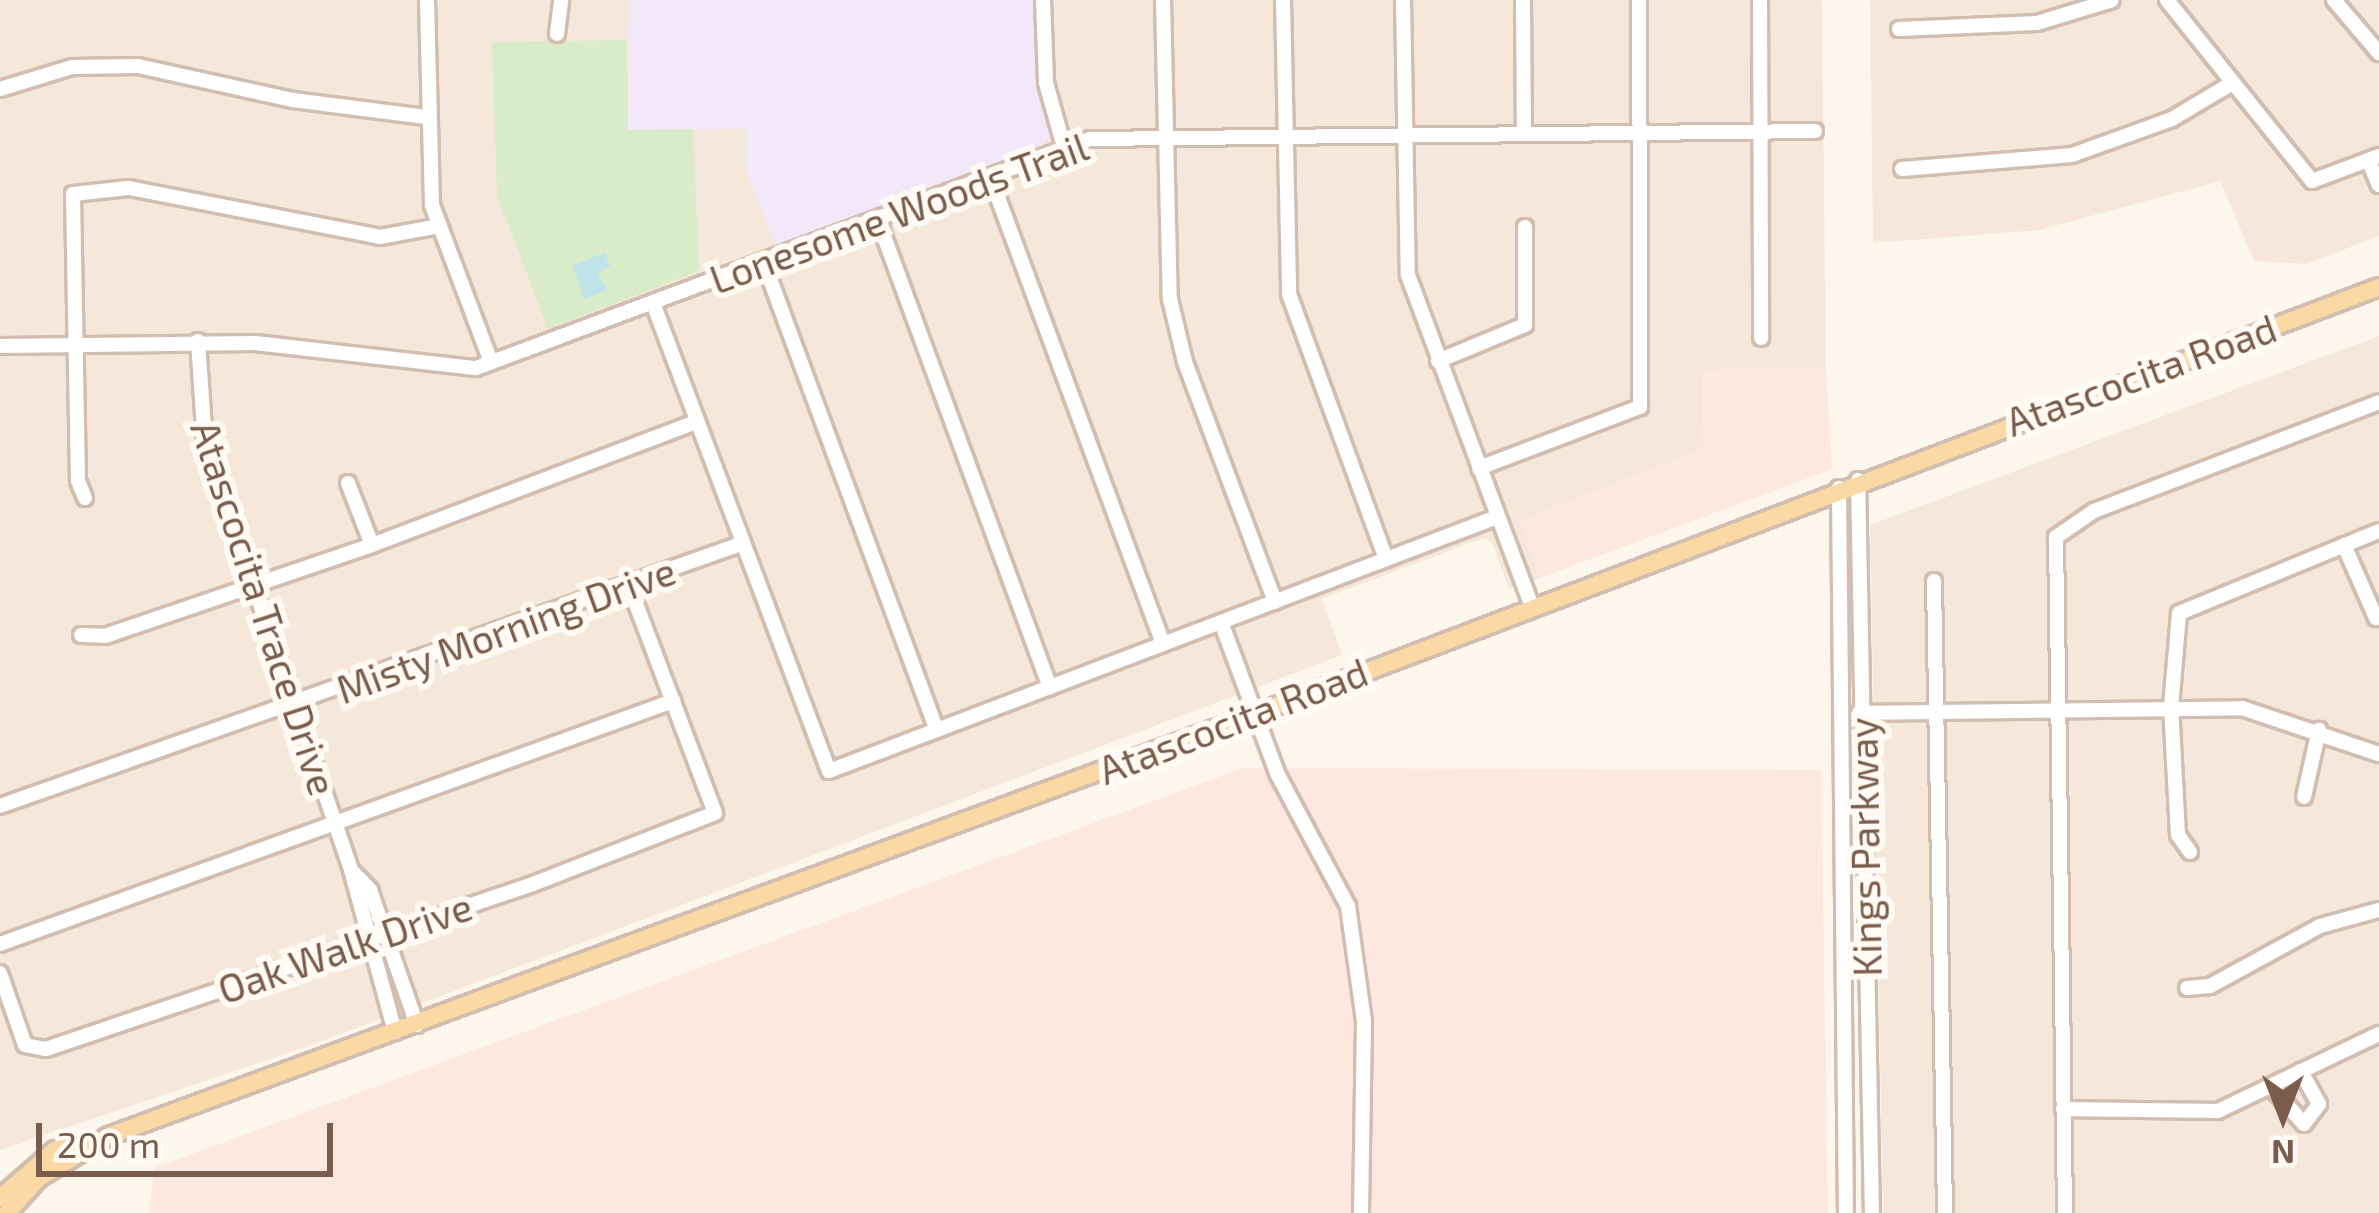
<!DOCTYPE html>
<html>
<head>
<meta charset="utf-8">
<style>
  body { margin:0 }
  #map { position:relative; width:2379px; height:1213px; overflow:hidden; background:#fdf6ec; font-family:"Exo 2",sans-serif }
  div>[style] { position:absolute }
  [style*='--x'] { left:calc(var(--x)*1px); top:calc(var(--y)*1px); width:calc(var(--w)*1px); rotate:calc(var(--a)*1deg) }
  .residential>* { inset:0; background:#f5e8da }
  .commercial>* { inset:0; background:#fde8e0 }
  .education>* { inset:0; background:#f3e8fa }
  .green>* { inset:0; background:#d8ecc9 }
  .water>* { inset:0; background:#bfe3e8 }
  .roads { filter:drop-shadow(3px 0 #d1beb0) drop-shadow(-3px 0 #d1beb0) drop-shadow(0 3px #d1beb0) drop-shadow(0 -3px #d1beb0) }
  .minor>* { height:14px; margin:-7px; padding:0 7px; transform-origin:7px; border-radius:7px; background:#fff }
  .major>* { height:16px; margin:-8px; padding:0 8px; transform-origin:8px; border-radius:8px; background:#fbd9a5 }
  span { translate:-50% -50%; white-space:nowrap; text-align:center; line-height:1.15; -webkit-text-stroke:12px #fffaf3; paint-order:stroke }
  .street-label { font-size:39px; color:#7a5c4d }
  .north { position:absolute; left:2223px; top:1057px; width:120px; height:120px; -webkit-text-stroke:9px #fffaf3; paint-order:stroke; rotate:180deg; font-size:33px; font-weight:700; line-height:48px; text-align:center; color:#7a5c4d }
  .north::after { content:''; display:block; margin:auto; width:42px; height:54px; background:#7a5c4d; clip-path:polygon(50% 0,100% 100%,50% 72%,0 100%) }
  .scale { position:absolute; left:36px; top:1123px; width:297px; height:54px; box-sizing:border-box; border:6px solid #7a5c4d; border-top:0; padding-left:15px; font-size:36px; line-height:42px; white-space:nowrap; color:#7a5c4d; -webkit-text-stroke:9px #fffaf3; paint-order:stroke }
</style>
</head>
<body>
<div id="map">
  <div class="residential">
    <i style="clip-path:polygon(0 0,1822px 0,1826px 369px,1702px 371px,1703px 449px,1521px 520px,1540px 578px,1509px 589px,1492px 542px,1483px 538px,1322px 599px,1342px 655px,306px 1047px,0 1150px)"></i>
    <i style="clip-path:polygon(1870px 0,2379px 0,2379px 236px,2307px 264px,2254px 261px,2220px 181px,2039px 230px,1873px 243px)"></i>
    <i style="clip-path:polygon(2379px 336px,2379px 1213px,1883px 1213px,1870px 525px)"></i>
  </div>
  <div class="commercial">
    <i style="clip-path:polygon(1826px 369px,1832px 469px,1540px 578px,1520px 520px,1703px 449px,1702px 371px)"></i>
    <i style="clip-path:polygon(1243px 768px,1821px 770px,1828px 1213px,149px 1213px,154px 1168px)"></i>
  </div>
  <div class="education">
    <i style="clip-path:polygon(629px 0,1036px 0,1038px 87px,1051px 136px,1031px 151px,776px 247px,746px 170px,746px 129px,628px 130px)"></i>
  </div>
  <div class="green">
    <i style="clip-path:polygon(627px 40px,628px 130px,693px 129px,699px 271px,548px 329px,497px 195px,492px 42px)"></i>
  </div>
  <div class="water">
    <i style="clip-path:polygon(605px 253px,610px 266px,598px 273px,607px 290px,584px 299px,573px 265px)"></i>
  </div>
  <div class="roads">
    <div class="minor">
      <i style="--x:427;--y:0;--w:205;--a:88.6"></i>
      <i style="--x:432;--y:205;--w:168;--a:69.4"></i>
      <i style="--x:1043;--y:0;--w:83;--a:87.9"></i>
      <i style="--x:1046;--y:83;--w:66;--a:74.3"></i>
      <i style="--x:1163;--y:0;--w:299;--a:88.7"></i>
      <i style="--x:1170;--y:299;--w:65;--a:76.6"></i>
      <i style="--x:1185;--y:362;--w:256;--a:69.4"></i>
      <i style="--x:1283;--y:0;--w:294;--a:88.8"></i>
      <i style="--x:1289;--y:294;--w:282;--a:69.9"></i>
      <i style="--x:1403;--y:0;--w:275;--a:89"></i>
      <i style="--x:1408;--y:275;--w:351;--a:69.5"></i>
      <i style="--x:1523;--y:0;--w:134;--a:89.6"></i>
      <i style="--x:1760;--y:0;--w:338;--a:89.8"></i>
      <i style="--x:2167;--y:0;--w:232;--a:51.3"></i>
      <i style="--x:2312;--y:181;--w:72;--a:-20.5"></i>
      <i style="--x:2334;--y:0;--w:70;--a:49.7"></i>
      <i style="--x:1899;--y:29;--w:138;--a:-2.5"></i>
      <i style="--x:2037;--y:23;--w:78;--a:-17"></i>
      <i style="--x:557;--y:34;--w:34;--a:-83"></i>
      <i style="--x:0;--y:89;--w:75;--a:-17"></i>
      <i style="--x:72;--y:67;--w:66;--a:-0.9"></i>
      <i style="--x:138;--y:66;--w:159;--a:12.4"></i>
      <i style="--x:293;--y:100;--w:134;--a:7.3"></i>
      <i style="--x:2369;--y:162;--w:25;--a:67"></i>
      <i style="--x:1902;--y:169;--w:171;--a:-4.7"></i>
      <i style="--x:2072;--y:155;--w:106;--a:-19.8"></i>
      <i style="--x:2172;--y:119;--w:66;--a:-30.8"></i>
      <i style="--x:990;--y:176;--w:499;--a:69.7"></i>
      <i style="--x:878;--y:220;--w:498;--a:69.8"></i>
      <i style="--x:764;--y:263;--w:498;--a:69.7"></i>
      <i style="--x:653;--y:303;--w:500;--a:69.4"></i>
      <i style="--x:829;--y:771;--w:715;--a:-20.82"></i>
      <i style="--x:198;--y:341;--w:102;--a:86.1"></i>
      <i style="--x:205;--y:443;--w:451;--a:71.1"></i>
      <i style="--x:351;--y:870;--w:168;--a:74.8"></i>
      <i style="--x:0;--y:346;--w:255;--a:-0.7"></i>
      <i style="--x:255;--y:343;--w:222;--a:6.5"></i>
      <i style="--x:476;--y:368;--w:655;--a:-20.45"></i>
      <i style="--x:1090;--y:139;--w:725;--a:-0.63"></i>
      <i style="--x:1438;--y:361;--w:94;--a:-22.5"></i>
      <i style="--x:1525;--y:325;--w:98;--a:-90"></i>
      <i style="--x:1479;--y:468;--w:172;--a:-20.8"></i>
      <i style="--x:1640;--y:407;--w:407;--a:-90.1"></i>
      <i style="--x:1858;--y:480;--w:733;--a:88.91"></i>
      <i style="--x:348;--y:483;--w:66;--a:68.8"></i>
      <i style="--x:1839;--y:488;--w:725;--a:89.45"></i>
      <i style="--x:85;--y:498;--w:18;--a:-112"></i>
      <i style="--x:78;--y:481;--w:287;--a:-91"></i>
      <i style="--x:73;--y:194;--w:56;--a:-6.1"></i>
      <i style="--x:129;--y:188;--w:256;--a:11"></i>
      <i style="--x:380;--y:237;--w:61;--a:-10.4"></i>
      <i style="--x:2344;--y:545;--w:80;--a:66.3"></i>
      <i style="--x:1934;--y:581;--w:632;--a:89"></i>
      <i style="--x:1221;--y:622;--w:163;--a:69.6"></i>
      <i style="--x:1278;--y:775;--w:149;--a:61.9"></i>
      <i style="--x:1348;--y:906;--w:117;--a:82.1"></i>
      <i style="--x:1364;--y:1022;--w:191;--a:90.9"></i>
      <i style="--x:81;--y:635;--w:24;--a:2"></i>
      <i style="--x:105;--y:636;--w:282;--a:-18.8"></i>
      <i style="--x:372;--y:545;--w:344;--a:-20.8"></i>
      <i style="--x:1859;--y:713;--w:383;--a:-0.7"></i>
      <i style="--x:2242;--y:708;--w:145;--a:18.6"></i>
      <i style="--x:2304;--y:797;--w:69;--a:-77.4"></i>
      <i style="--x:0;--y:806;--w:783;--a:-19.48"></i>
      <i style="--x:2190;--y:852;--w:21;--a:-125"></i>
      <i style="--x:2178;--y:835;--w:128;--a:-93.1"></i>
      <i style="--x:2171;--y:707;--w:94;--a:-85.1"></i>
      <i style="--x:2179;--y:613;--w:216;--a:-22.3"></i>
      <i style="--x:351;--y:870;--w:28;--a:46"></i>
      <i style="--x:370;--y:890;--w:143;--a:70.8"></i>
      <i style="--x:0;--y:944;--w:716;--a:-19.85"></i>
      <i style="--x:0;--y:973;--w:76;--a:70.9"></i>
      <i style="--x:25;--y:1045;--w:21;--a:11"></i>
      <i style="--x:46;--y:1049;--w:514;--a:-18.72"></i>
      <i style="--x:533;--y:884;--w:195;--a:-21.3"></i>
      <i style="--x:715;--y:813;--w:244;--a:-110.7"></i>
      <i style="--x:2187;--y:988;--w:23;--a:-5"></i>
      <i style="--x:2210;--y:986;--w:125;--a:-28.6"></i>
      <i style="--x:2320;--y:926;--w:61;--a:-15.2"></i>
      <i style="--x:2272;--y:1088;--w:48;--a:48.4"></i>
      <i style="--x:2304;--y:1124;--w:25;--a:-53"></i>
      <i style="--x:2319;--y:1104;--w:38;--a:-119"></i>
      <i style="--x:2063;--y:1109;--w:155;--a:0.7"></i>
      <i style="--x:2218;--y:1111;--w:178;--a:-25.6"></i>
      <i style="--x:2065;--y:1213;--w:676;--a:-90.76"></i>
      <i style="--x:2056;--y:537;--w:46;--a:-34.4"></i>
      <i style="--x:2094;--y:511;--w:305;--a:-20.9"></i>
    </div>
    <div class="major">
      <i style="--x:0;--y:1198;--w:73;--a:-41.1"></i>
      <i style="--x:55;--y:1150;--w:27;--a:-6"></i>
      <i style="--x:7;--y:1213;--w:47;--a:-47.6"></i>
      <i style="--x:39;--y:1178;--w:82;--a:-31"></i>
      <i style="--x:109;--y:1136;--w:1221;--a:-20.22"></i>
      <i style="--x:1255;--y:714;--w:1202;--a:-20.8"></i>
    </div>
  </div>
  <div class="street-label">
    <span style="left:899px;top:213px;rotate:-20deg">Lonesome Woods Trail</span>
    <span style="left:2141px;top:375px;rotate:-20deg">Atascocita Road</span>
    <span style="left:264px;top:608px;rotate:72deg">Atascocita Trace Drive</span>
    <span style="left:506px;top:630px;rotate:-20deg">Misty Morning Drive</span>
    <span style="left:1233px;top:721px;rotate:-21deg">Atascocita Road</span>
    <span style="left:1865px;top:847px;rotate:-91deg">Kings Parkway</span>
    <span style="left:345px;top:948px;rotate:-19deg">Oak Walk Drive</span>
  </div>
  <div class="north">N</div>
  <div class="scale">200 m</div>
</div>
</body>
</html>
